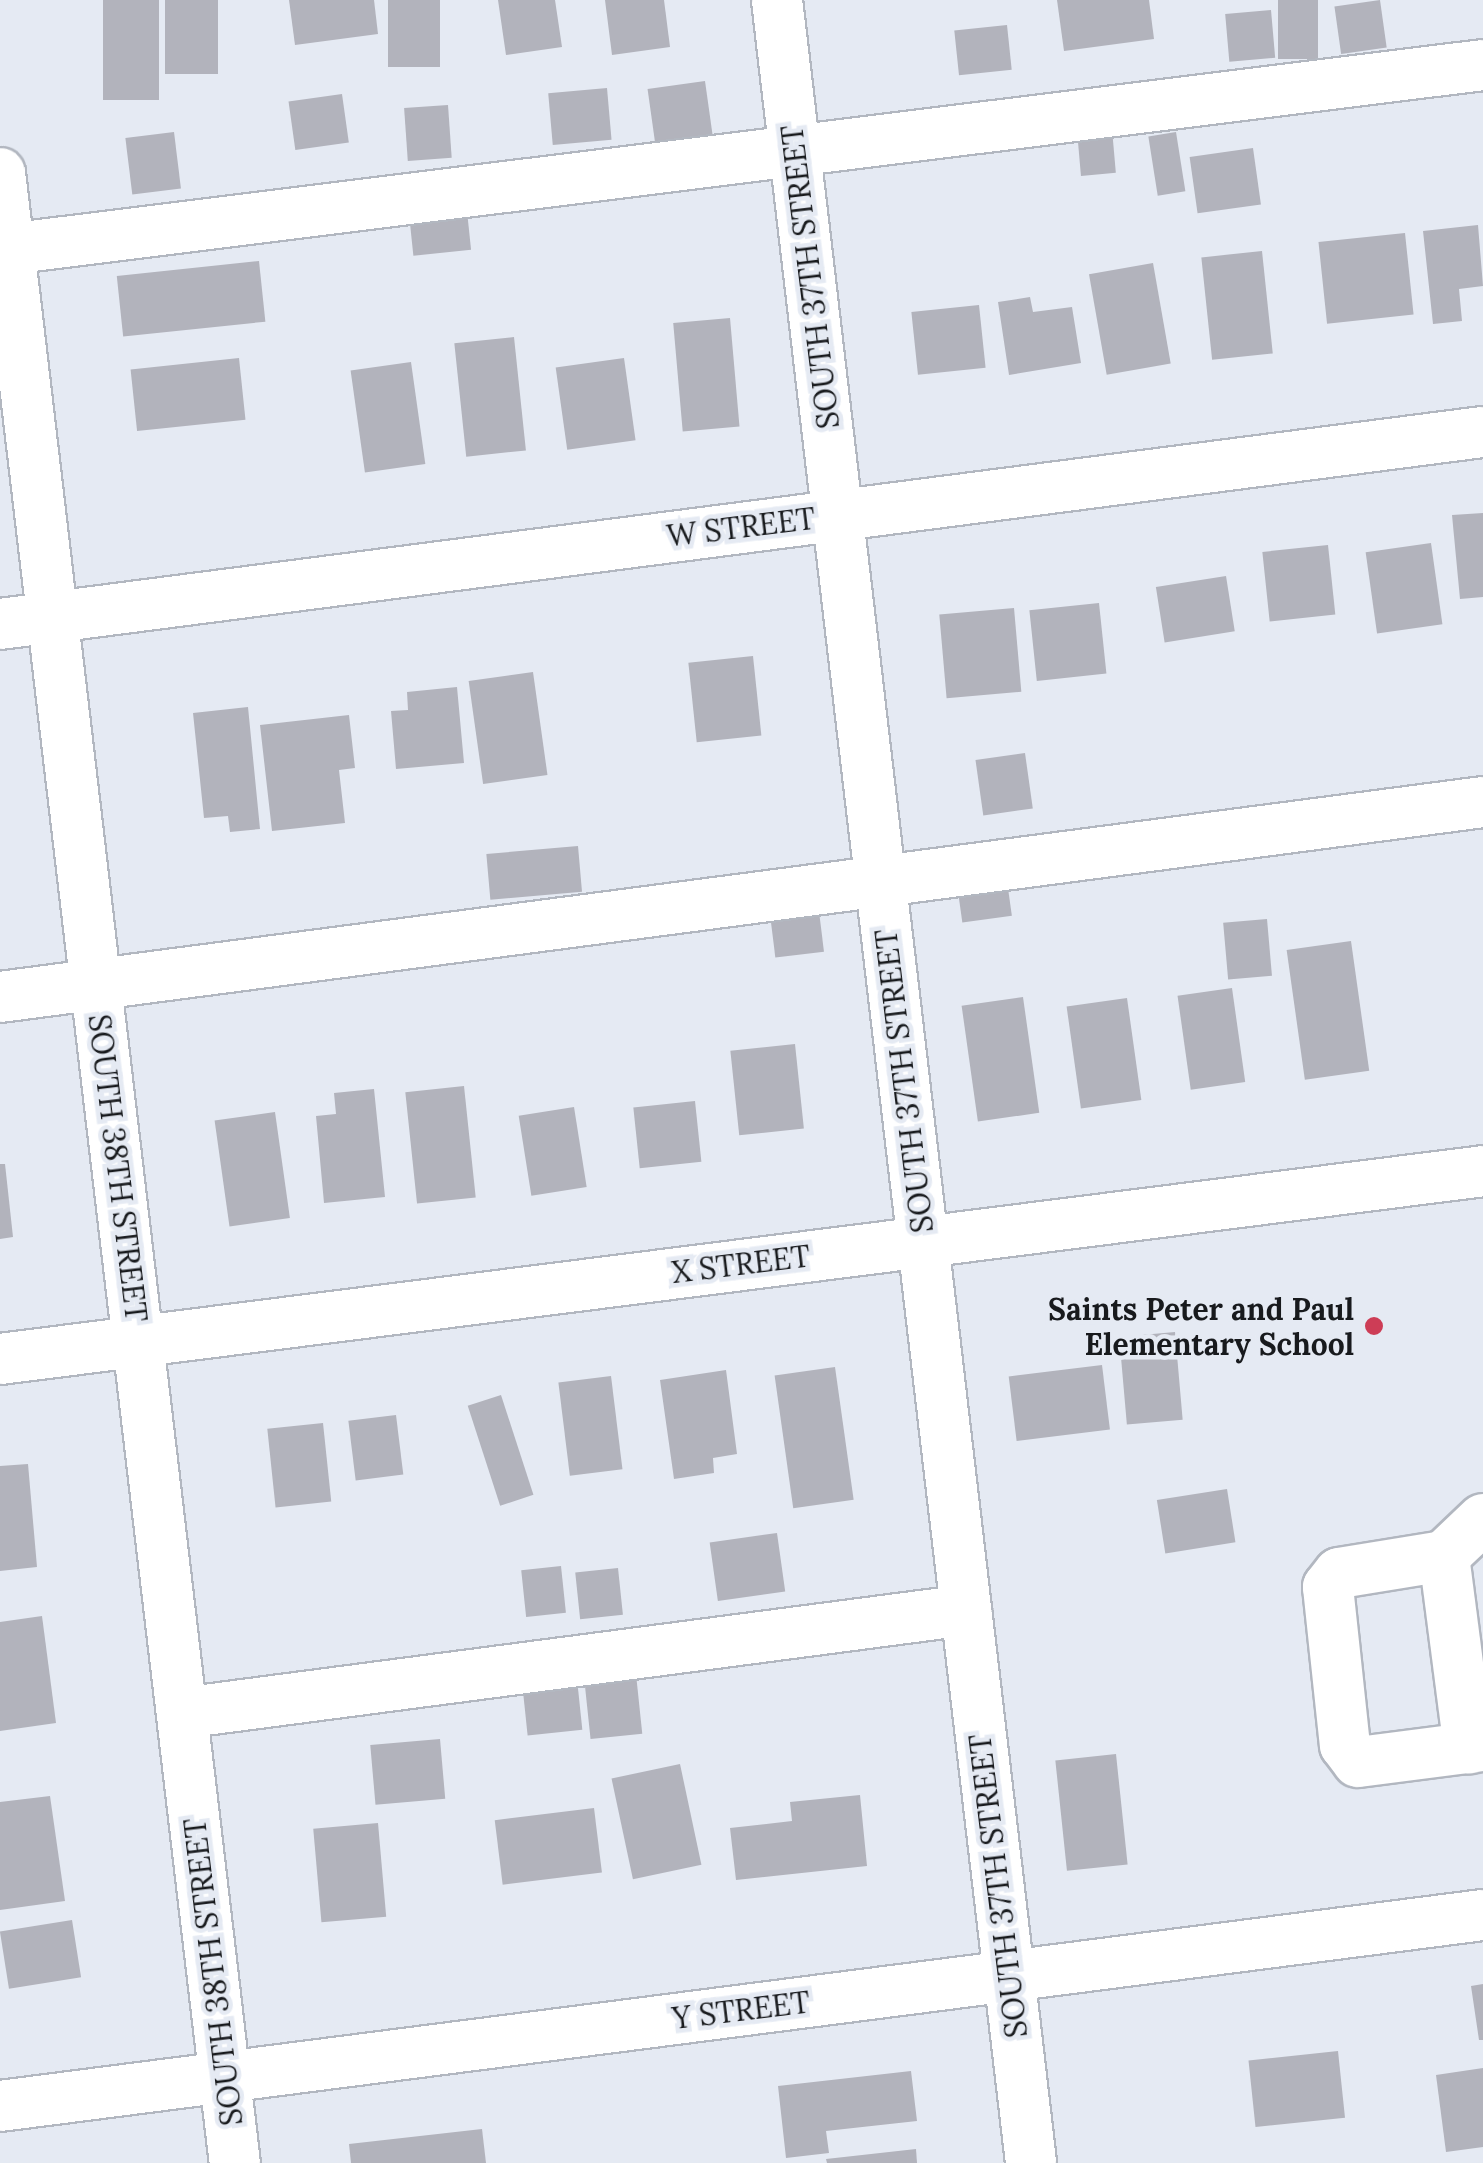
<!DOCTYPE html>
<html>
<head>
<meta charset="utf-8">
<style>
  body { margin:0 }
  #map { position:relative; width:1483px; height:2163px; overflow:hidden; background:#e5eaf3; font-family:Lora,serif }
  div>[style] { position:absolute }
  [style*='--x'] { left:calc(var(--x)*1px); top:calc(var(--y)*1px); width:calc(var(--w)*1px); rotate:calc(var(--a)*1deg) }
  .building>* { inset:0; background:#b2b3bc; transform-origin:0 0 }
  .roads { filter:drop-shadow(2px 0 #b2b7c0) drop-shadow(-2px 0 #b2b7c0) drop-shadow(0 2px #b2b7c0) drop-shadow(0 -2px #b2b7c0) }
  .minor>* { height:50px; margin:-25px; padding:0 25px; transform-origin:25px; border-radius:25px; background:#fff }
  .dots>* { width:28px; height:28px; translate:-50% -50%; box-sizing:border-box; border:5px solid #e5eaf3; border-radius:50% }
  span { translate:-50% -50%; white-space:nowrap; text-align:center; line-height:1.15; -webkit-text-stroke:9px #e5eaf3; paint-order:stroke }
  .street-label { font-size:30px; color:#181a1d }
  .poi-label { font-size:30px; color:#181a1d; font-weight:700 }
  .right { translate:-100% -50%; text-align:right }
</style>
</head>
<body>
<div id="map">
  <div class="building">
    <i style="left:103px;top:0;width:56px;height:100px"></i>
    <i style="left:165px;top:0;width:53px;height:74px"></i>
    <i style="clip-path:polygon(289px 0,374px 0,378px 34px,295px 45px)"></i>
    <i style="left:388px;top:0;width:52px;height:67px"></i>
    <i style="clip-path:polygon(498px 0,555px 0,562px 47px,506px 55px)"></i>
    <i style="clip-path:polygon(605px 0,664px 0,670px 47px,612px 55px)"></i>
    <i style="clip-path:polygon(1057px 0,1149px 0,1154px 39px,1064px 51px)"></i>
    <i style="left:1278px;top:0;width:40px;height:59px"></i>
    <i style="left:1380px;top:0;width:48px;height:46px;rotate:82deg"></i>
    <i style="left:1271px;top:10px;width:48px;height:46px;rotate:85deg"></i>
    <i style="left:1007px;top:25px;width:45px;height:53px;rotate:84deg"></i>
    <i style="left:705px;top:81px;width:63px;height:58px;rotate:82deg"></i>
    <i style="left:607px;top:88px;width:52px;height:59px;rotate:85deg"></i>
    <i style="left:342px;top:94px;width:49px;height:54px;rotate:82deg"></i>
    <i style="left:448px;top:105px;width:53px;height:44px;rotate:86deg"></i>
    <i style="left:1112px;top:129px;width:44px;height:35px;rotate:85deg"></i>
    <i style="left:174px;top:132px;width:57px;height:49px;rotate:83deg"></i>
    <i style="left:1176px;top:132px;width:60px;height:28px;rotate:81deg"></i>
    <i style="left:1253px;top:148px;width:57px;height:64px;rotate:82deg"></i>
    <i style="left:467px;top:211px;width:39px;height:58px;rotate:84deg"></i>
    <i style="clip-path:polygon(1478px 225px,1483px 286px,1459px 289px,1462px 321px,1433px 324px,1423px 231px)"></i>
    <i style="left:1405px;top:233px;width:82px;height:87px;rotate:84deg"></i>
    <i style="left:1262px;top:251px;width:103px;height:61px;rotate:84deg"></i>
    <i style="left:259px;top:261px;width:61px;height:143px;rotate:84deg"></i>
    <i style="left:1153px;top:263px;width:102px;height:65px;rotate:80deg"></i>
    <i style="clip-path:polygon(1030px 297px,1033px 312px,1072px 307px,1081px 363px,1009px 375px,998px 302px)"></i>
    <i style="left:979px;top:305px;width:63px;height:68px;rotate:84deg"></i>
    <i style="left:730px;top:318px;width:109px;height:57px;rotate:85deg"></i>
    <i style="left:514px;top:337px;width:114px;height:60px;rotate:84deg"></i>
    <i style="left:239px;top:358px;width:62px;height:109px;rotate:84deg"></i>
    <i style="left:624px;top:358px;width:83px;height:69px;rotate:82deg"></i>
    <i style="left:411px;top:362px;width:103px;height:61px;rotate:82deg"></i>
    <i style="clip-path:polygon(1483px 513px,1483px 597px,1460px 599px,1452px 515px)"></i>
    <i style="left:1431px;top:543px;width:82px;height:66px;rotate:82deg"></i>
    <i style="left:1328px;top:545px;width:70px;height:66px;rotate:84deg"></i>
    <i style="left:1226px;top:576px;width:56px;height:71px;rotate:81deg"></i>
    <i style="left:1099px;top:603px;width:71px;height:70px;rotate:84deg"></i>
    <i style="left:1014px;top:608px;width:84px;height:75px;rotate:85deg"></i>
    <i style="left:753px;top:656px;width:80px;height:65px;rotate:84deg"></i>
    <i style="left:533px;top:672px;width:104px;height:65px;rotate:82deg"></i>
    <i style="clip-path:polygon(457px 687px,464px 763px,396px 769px,391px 711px,408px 710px,407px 692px)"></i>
    <i style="clip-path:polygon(248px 707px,260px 829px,230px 832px,228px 816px,204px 818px,193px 713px)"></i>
    <i style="clip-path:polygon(349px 715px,355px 768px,339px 770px,345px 823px,272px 831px,260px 725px)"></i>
    <i style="left:1025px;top:753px;width:56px;height:50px;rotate:82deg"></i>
    <i style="left:578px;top:846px;width:46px;height:92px;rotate:85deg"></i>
    <i style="left:1007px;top:881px;width:35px;height:50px;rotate:82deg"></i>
    <i style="left:818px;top:903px;width:49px;height:49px;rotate:83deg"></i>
    <i style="left:1267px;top:919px;width:57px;height:44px;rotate:85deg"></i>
    <i style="left:1351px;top:941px;width:131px;height:65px;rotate:82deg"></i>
    <i style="left:1232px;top:988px;width:95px;height:55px;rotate:82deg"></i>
    <i style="left:1023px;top:997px;width:117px;height:62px;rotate:82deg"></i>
    <i style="left:1127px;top:998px;width:103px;height:61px;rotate:82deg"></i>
    <i style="left:795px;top:1044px;width:85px;height:65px;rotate:84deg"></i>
    <i style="left:464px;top:1086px;width:112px;height:59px;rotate:84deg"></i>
    <i style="clip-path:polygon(374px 1089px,385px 1197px,324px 1203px,316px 1116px,336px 1114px,334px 1093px)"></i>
    <i style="left:695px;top:1101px;width:61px;height:62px;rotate:84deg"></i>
    <i style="left:574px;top:1107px;width:81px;height:56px;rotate:81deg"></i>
    <i style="left:275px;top:1112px;width:107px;height:61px;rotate:82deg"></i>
    <i style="clip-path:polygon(0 1164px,5px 1164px,13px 1237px,0 1239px)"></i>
    <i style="left:1175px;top:1332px;width:88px;height:56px;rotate:85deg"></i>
    <i style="left:1102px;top:1365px;width:65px;height:94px;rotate:83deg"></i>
    <i style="left:835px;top:1367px;width:134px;height:61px;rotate:82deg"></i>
    <i style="clip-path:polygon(726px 1370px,737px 1454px,713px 1458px,714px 1473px,674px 1479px,660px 1380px)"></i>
    <i style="left:611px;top:1376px;width:94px;height:53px;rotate:83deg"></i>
    <i style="left:501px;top:1395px;width:105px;height:35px;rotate:72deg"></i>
    <i style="left:396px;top:1415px;width:60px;height:48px;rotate:83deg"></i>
    <i style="left:323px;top:1423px;width:79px;height:56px;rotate:84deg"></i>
    <i style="clip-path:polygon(28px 1464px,37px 1567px,0 1571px,0 1466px)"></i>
    <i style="left:1227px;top:1489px;width:54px;height:71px;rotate:81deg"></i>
    <i style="left:777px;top:1533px;width:59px;height:68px;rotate:82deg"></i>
    <i style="left:561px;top:1566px;width:47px;height:40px;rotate:84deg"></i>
    <i style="left:618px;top:1568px;width:47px;height:43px;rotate:84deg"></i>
    <i style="clip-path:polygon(42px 1616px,56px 1723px,0 1731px,0 1622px)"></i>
    <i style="left:636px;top:1674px;width:60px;height:52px;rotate:84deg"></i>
    <i style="left:577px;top:1679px;width:51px;height:55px;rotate:84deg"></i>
    <i style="left:440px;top:1739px;width:60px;height:70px;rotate:85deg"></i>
    <i style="left:1116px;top:1754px;width:111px;height:61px;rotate:84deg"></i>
    <i style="left:680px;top:1764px;width:103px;height:70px;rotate:78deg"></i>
    <i style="clip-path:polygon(860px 1795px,867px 1866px,736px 1880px,730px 1828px,792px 1821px,790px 1802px)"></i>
    <i style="clip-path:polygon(50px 1796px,65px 1901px,0 1910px,0 1802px)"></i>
    <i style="left:594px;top:1808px;width:65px;height:100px;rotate:83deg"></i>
    <i style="left:378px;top:1823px;width:94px;height:65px;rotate:85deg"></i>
    <i style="left:72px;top:1920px;width:58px;height:73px;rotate:81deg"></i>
    <i style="clip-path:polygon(1483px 1984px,1483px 2040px,1479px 2040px,1471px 1986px)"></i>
    <i style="left:1338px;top:2051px;width:67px;height:90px;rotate:84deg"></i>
    <i style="clip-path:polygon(1483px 2068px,1483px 2147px,1446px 2152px,1436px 2075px)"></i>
    <i style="clip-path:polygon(911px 2071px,917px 2121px,826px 2131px,829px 2153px,786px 2158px,778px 2086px)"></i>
    <i style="clip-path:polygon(482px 2129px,486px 2163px,351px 2163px,349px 2144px)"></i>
    <i style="clip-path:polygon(916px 2149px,917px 2163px,827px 2163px,826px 2159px)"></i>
  </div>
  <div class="roads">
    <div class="minor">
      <i style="--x:777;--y:0;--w:2178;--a:83.3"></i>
      <i style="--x:0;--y:173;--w:2004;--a:83.27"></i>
      <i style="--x:0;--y:250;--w:1494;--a:-7.11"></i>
      <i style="--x:0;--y:624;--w:1495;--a:-7.38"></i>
      <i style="--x:0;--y:997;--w:1496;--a:-7.49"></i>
      <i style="--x:0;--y:1359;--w:1495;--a:-7.22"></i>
      <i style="--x:1483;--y:1519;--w:54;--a:136.5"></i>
      <i style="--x:1444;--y:1556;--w:106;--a:170.8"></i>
      <i style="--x:1339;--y:1573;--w:18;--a:128"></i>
      <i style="--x:1328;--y:1587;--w:159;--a:83.9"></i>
      <i style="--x:1345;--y:1745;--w:21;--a:53"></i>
      <i style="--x:1358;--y:1762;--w:126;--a:-7.3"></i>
      <i style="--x:1444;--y:1556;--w:194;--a:82.6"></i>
      <i style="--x:182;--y:1713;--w:791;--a:-7.48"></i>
      <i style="--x:0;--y:2106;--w:1495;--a:-7.34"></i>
    </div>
  </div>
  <div class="dots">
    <i style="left:1374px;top:1326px;background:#cd3d56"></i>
  </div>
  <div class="street-label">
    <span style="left:810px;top:277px;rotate:-97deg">SOUTH 37TH STREET</span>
    <span style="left:741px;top:527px;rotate:-7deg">W STREET</span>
    <span style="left:904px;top:1081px;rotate:-97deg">SOUTH 37TH STREET</span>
    <span style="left:118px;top:1168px;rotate:83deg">SOUTH 38TH STREET</span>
    <span style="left:741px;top:1264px;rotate:-7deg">X STREET</span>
    <span style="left:998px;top:1886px;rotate:-97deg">SOUTH 37TH STREET</span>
    <span style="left:213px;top:1972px;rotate:-97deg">SOUTH 38TH STREET</span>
    <span style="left:741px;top:2010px;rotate:-7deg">Y STREET</span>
  </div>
  <div class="poi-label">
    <span class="right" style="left:1354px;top:1326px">Saints Peter and Paul<br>Elementary School</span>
  </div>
</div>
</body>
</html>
